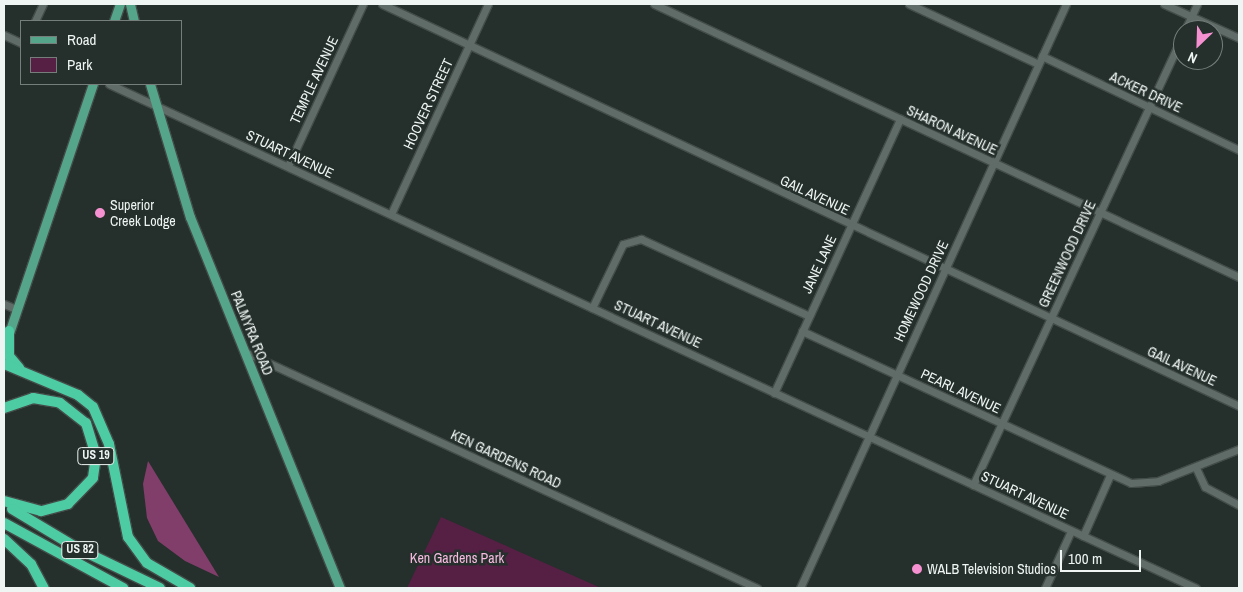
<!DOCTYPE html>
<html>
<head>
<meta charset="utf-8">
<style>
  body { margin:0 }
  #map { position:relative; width:1243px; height:592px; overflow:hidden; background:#252f2b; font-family:"Archivo Narrow",sans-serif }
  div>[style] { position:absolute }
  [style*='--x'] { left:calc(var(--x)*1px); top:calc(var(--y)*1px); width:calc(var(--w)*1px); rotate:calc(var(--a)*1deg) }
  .green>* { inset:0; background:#562045 }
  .water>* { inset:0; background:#823e6b }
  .roads { filter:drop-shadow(1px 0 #434c49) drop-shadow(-1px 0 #434c49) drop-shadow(0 1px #434c49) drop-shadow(0 -1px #434c49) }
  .minor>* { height:7px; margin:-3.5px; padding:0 3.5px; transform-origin:3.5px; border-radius:3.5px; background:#606c67 }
  .major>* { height:9px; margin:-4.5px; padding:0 4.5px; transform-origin:4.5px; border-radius:4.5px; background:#55a58b }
  .highway>* { height:10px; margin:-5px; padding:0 5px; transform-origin:5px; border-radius:5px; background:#4dcba3 }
  .dots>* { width:14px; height:14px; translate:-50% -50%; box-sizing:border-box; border:2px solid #252f2b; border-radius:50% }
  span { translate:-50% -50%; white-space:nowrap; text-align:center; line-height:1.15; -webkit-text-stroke:5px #252f2b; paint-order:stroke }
  .shield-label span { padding:1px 4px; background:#252f2b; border:1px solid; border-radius:4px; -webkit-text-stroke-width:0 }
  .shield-label { font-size:12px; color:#eef5f2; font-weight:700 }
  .street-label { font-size:14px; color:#eef5f2 }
  .poi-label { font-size:14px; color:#eef5f2 }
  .left { translate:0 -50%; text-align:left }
  .park-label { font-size:14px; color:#f7bbe0 }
  .frame { position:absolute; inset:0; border:5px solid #eef5f2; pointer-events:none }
  .legend { position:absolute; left:20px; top:20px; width:162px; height:65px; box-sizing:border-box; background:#252f2b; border:1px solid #757e7b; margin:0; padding:6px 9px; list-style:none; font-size:15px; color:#eef5f2 }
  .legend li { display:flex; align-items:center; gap:10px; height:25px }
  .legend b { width:25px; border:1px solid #757e7b }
  .north { position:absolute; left:1173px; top:20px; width:50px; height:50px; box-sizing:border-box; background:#252f2b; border:1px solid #757e7b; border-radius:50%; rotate:204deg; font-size:14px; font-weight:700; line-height:20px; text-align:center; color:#eef5f2 }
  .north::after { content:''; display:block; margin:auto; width:18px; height:22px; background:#f590d1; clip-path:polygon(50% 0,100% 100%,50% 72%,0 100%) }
  .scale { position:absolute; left:1060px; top:550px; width:81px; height:22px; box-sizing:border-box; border:2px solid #eef5f2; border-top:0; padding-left:6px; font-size:15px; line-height:18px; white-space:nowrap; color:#eef5f2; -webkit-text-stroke:4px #252f2b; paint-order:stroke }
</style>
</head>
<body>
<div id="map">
  <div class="green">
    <i style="clip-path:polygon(441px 517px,601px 588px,407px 588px)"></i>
  </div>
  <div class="water">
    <i style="clip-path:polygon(148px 461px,219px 577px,185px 561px,158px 541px,147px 518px,143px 484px)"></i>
  </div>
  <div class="roads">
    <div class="minor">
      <i style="--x:382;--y:4;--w:947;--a:25.13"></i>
      <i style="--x:654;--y:4;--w:646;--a:25.02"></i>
      <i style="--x:909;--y:4;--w:142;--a:24.9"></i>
      <i style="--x:1164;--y:4;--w:82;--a:24.4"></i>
      <i style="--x:35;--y:21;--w:19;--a:-65"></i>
      <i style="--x:1185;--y:30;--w:29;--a:-65"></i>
      <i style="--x:4;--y:35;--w:19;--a:25"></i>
      <i style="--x:1042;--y:56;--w:218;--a:25.5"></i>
      <i style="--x:109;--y:84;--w:1198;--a:24.88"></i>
      <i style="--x:288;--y:166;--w:179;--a:-65.2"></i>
      <i style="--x:391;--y:214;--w:231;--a:-65.2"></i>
      <i style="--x:4;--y:304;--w:13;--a:23"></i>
      <i style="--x:592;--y:308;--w:71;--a:-64.2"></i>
      <i style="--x:623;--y:244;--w:19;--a:-16"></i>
      <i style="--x:641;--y:239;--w:185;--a:24.6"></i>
      <i style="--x:802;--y:331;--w:362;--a:24.8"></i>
      <i style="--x:1131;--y:483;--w:27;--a:-4"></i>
      <i style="--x:1158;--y:481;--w:87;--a:-21.6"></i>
      <i style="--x:245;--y:352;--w:564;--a:24.75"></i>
      <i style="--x:774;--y:393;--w:302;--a:-65.3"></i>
      <i style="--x:1196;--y:468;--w:21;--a:65"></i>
      <i style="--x:1205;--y:487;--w:38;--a:28"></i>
      <i style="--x:973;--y:485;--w:497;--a:-65"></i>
      <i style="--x:1083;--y:536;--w:67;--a:-66.1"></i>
      <i style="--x:800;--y:588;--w:642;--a:-65.51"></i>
      <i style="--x:1045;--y:588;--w:63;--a:-65.5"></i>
    </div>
    <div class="major">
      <i style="--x:130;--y:4;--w:17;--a:77"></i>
      <i style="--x:114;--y:21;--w:18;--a:-71"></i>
      <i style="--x:150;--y:84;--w:139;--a:73.3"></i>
      <i style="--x:190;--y:217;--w:400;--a:68"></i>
      <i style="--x:4;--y:348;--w:279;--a:-71.4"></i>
    </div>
    <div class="highway">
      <i style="--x:9;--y:331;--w:25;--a:90"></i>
      <i style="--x:9;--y:356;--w:16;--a:50"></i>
      <i style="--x:4;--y:364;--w:80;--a:22.7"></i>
      <i style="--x:78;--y:395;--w:19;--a:39"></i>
      <i style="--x:93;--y:407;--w:40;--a:66.6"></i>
      <i style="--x:109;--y:444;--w:95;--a:78.5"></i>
      <i style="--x:128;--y:537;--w:32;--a:54"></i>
      <i style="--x:147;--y:563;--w:50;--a:30.2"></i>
      <i style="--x:4;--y:408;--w:31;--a:-19"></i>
      <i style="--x:33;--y:398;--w:27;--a:10"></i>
      <i style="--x:60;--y:403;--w:33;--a:38"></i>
      <i style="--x:86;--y:423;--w:34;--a:73"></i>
      <i style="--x:96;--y:456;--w:22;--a:98"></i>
      <i style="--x:93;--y:478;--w:36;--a:134"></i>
      <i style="--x:68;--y:504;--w:28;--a:165"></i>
      <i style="--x:41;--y:511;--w:38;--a:-165"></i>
      <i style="--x:12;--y:509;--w:76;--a:31"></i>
      <i style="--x:77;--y:548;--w:92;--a:25.7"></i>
      <i style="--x:4;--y:523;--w:136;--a:28.6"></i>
      <i style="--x:4;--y:539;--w:37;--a:43"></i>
      <i style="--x:31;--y:564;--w:27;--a:62"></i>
    </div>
  </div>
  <div class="dots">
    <i style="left:100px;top:213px;background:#f590d1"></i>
    <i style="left:917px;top:569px;background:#f590d1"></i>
  </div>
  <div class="shield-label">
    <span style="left:96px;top:456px">US 19</span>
    <span style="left:80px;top:550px">US 82</span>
  </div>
  <div class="street-label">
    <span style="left:314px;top:80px;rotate:-65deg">TEMPLE AVENUE</span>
    <span style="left:1146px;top:92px;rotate:25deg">ACKER DRIVE</span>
    <span style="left:428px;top:104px;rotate:-65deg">HOOVER STREET</span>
    <span style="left:952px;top:130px;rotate:25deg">SHARON AVENUE</span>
    <span style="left:290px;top:154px;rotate:25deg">STUART AVENUE</span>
    <span style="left:815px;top:195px;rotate:25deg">GAIL AVENUE</span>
    <span style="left:1067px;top:254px;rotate:-65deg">GREENWOOD DRIVE</span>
    <span style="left:819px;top:264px;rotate:-65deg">JANE LANE</span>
    <span style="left:921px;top:291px;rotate:-65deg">HOMEWOOD DRIVE</span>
    <span style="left:658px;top:324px;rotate:25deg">STUART AVENUE</span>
    <span style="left:252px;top:333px;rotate:68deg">PALMYRA ROAD</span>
    <span style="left:1182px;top:366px;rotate:25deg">GAIL AVENUE</span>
    <span style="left:961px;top:391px;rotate:25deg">PEARL AVENUE</span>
    <span style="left:506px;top:459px;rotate:25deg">KEN GARDENS ROAD</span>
    <span style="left:1025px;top:495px;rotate:25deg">STUART AVENUE</span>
  </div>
  <div class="poi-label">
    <span class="left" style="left:110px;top:213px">Superior<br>Creek Lodge</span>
    <span class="left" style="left:927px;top:569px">WALB Television Studios</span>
  </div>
  <div class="park-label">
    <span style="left:457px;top:558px">Ken Gardens Park</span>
  </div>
  <div class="frame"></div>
  <ul class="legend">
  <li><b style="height:6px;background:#55a58b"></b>Road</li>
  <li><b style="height:14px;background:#562045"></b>Park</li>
  </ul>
  <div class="north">N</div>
  <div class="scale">100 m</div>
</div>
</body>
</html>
